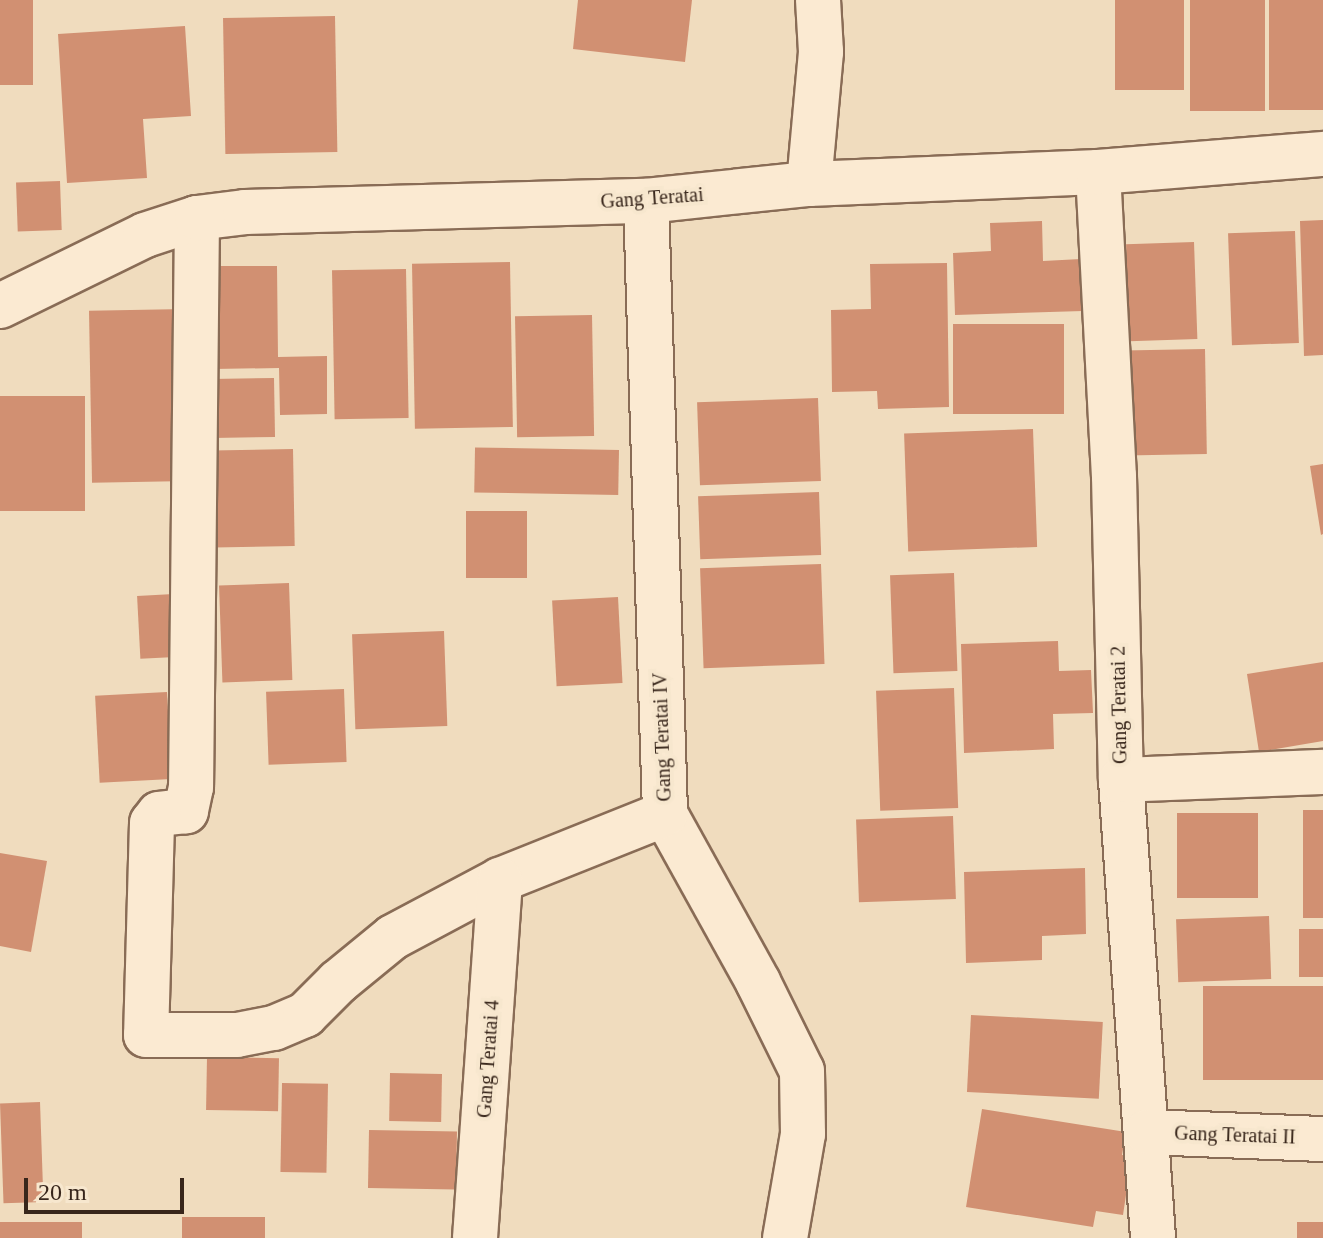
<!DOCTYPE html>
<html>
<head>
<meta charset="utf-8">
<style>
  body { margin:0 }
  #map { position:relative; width:1323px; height:1238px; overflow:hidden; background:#f0dcbe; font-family:"Times New Roman",serif }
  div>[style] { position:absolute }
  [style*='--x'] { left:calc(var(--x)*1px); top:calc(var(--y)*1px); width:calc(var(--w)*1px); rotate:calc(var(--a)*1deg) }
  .building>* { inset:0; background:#d19072; transform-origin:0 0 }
  .roads { filter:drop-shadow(2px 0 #896c56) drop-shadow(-2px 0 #896c56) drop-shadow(0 2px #896c56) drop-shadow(0 -2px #896c56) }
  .minor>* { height:44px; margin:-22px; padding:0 22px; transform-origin:22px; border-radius:22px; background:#fbead2 }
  span { translate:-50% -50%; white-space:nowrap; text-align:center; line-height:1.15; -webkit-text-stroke:8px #f7e7ce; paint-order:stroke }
  .street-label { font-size:20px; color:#38261b }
  .scale { position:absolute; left:24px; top:1178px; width:160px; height:36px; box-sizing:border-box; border:4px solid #38261b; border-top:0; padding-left:10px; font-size:24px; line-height:28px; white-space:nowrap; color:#38261b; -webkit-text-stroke:6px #f7e7ce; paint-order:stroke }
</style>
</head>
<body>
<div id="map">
  <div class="building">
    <i style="left:0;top:0;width:33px;height:85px"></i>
    <i style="clip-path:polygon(578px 0,692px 0,685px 62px,573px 49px)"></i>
    <i style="left:1115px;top:0;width:69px;height:90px"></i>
    <i style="left:1190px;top:0;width:75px;height:111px"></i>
    <i style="left:1269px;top:0;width:54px;height:110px"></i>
    <i style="left:335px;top:16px;width:136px;height:112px;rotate:89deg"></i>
    <i style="clip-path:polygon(185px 26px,191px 116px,143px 119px,147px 178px,67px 183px,58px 34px)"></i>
    <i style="left:60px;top:181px;width:49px;height:44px;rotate:88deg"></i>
    <i style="clip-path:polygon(1323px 220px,1323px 355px,1304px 356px,1300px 221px)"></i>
    <i style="clip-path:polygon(1042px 221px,1043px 261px,1081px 259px,1083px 311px,955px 315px,953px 253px,991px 251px,990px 223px)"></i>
    <i style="left:1295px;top:231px;width:112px;height:67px;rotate:88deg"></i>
    <i style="left:1194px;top:242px;width:97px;height:68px;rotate:88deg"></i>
    <i style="left:510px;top:262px;width:165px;height:98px;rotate:89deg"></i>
    <i style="clip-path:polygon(947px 263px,949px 407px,878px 409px,877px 391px,832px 392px,831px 310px,871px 309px,870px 264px)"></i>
    <i style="clip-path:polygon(211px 266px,277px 266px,278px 357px,327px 356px,327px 414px,280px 415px,279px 368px,213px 369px)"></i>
    <i style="left:406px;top:269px;width:149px;height:74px;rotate:89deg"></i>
    <i style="left:186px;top:309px;width:172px;height:97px;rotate:89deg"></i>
    <i style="left:592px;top:315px;width:121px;height:77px;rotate:89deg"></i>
    <i style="left:1064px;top:324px;width:90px;height:111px;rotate:90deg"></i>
    <i style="left:1205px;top:349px;width:105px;height:81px;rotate:89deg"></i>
    <i style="left:274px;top:378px;width:59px;height:63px;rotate:89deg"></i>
    <i style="left:85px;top:396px;width:115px;height:85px;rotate:90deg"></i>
    <i style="left:818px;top:398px;width:83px;height:121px;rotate:88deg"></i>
    <i style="left:1033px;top:429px;width:118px;height:129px;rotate:88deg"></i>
    <i style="left:293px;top:449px;width:97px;height:81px;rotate:89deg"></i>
    <i style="left:619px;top:450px;width:45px;height:144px;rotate:91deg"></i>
    <i style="clip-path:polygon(1323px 464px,1323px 534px,1321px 535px,1310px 466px)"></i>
    <i style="left:819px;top:492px;width:63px;height:121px;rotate:88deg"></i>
    <i style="left:466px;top:511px;width:61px;height:67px"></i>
    <i style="left:821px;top:564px;width:100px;height:121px;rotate:88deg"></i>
    <i style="left:954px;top:573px;width:98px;height:64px;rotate:88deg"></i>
    <i style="left:289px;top:583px;width:97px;height:70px;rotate:88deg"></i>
    <i style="left:192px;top:593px;width:63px;height:55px;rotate:87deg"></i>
    <i style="left:618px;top:597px;width:86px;height:66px;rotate:87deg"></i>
    <i style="left:444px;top:631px;width:95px;height:92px;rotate:88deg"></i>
    <i style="clip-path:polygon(1058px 641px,1059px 671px,1091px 670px,1093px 713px,1053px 714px,1054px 749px,964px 753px,961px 644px)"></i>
    <i style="clip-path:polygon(1323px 662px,1323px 741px,1259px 752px,1247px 674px)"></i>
    <i style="left:954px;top:688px;width:120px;height:78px;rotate:88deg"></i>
    <i style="left:344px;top:689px;width:73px;height:78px;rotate:88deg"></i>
    <i style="left:167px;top:692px;width:87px;height:72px;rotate:87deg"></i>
    <i style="left:1303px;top:810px;width:20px;height:108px"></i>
    <i style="left:1177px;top:813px;width:81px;height:85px"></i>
    <i style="left:953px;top:816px;width:83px;height:97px;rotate:88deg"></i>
    <i style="clip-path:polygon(0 853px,47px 861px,31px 952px,0 946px)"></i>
    <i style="clip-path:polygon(1085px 868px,1086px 934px,1042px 936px,1042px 960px,966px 963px,964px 872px)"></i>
    <i style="left:1269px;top:916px;width:63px;height:93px;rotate:88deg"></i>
    <i style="left:1323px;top:929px;width:48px;height:24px;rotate:90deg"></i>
    <i style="left:1323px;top:986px;width:94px;height:120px;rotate:90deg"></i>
    <i style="left:971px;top:1015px;width:132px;height:77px;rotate:3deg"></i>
    <i style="left:207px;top:1057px;width:72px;height:53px;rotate:1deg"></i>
    <i style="left:390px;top:1073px;width:52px;height:48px;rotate:1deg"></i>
    <i style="left:282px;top:1083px;width:46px;height:89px;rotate:1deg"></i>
    <i style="left:40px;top:1102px;width:100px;height:40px;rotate:88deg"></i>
    <i style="clip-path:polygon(982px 1109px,1126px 1132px,1122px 1155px,1145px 1158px,1138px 1196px,1126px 1195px,1123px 1215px,1096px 1211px,1093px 1227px,966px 1207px)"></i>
    <i style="left:369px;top:1130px;width:88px;height:58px;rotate:1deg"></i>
    <i style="left:265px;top:1217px;width:21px;height:83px;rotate:90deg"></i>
    <i style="left:82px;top:1222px;width:16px;height:82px;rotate:90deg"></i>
    <i style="left:1323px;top:1222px;width:16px;height:26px;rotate:90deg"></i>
  </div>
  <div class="roads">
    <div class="minor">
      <i style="--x:1098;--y:172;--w:304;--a:87"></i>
      <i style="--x:1114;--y:476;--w:304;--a:88.7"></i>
      <i style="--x:1121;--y:780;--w:459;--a:86"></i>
      <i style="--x:809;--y:184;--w:133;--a:-84.8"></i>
      <i style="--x:821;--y:52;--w:52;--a:-93.3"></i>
      <i style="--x:646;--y:201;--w:613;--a:88.22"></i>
      <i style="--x:665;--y:814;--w:192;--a:61"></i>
      <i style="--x:758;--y:982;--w:99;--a:63.7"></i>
      <i style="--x:802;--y:1071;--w:63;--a:89.1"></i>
      <i style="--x:803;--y:1134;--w:106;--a:99.8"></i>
      <i style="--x:197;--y:218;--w:569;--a:90.6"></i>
      <i style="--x:191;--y:787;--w:25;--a:102"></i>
      <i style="--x:186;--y:811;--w:27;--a:174"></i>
      <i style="--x:159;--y:814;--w:11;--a:128"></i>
      <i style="--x:152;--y:823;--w:212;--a:91.6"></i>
      <i style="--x:146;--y:1035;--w:91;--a:0"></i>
      <i style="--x:237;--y:1035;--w:38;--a:-11"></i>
      <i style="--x:274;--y:1028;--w:34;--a:-23"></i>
      <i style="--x:305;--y:1015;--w:47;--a:-45"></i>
      <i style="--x:338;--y:982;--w:71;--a:-39.3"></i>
      <i style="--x:393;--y:937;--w:121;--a:-28"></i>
      <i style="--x:500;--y:880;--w:178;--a:-21.8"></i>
      <i style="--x:0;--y:306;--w:161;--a:-26.1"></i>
      <i style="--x:145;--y:235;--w:55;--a:-18.1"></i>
      <i style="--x:197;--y:218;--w:48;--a:-7.1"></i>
      <i style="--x:245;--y:212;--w:401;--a:-1.6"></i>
      <i style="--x:646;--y:201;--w:164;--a:-6"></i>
      <i style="--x:809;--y:184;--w:289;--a:-2.4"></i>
      <i style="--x:1098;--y:172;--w:226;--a:-4.6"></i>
      <i style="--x:1121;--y:780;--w:202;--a:-2.3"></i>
      <i style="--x:1147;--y:1132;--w:176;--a:2.3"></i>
      <i style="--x:475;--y:1238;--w:359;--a:-86"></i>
    </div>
  </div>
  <div class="street-label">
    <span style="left:652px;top:198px;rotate:-4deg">Gang Teratai</span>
    <span style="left:1119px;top:705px;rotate:-91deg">Gang Teratai 2</span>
    <span style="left:662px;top:737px;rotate:-92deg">Gang Teratai IV</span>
    <span style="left:488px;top:1059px;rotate:-86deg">Gang Teratai 4</span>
    <span style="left:1235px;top:1135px;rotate:2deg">Gang Teratai II</span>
  </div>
  <div class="scale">20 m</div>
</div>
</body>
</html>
